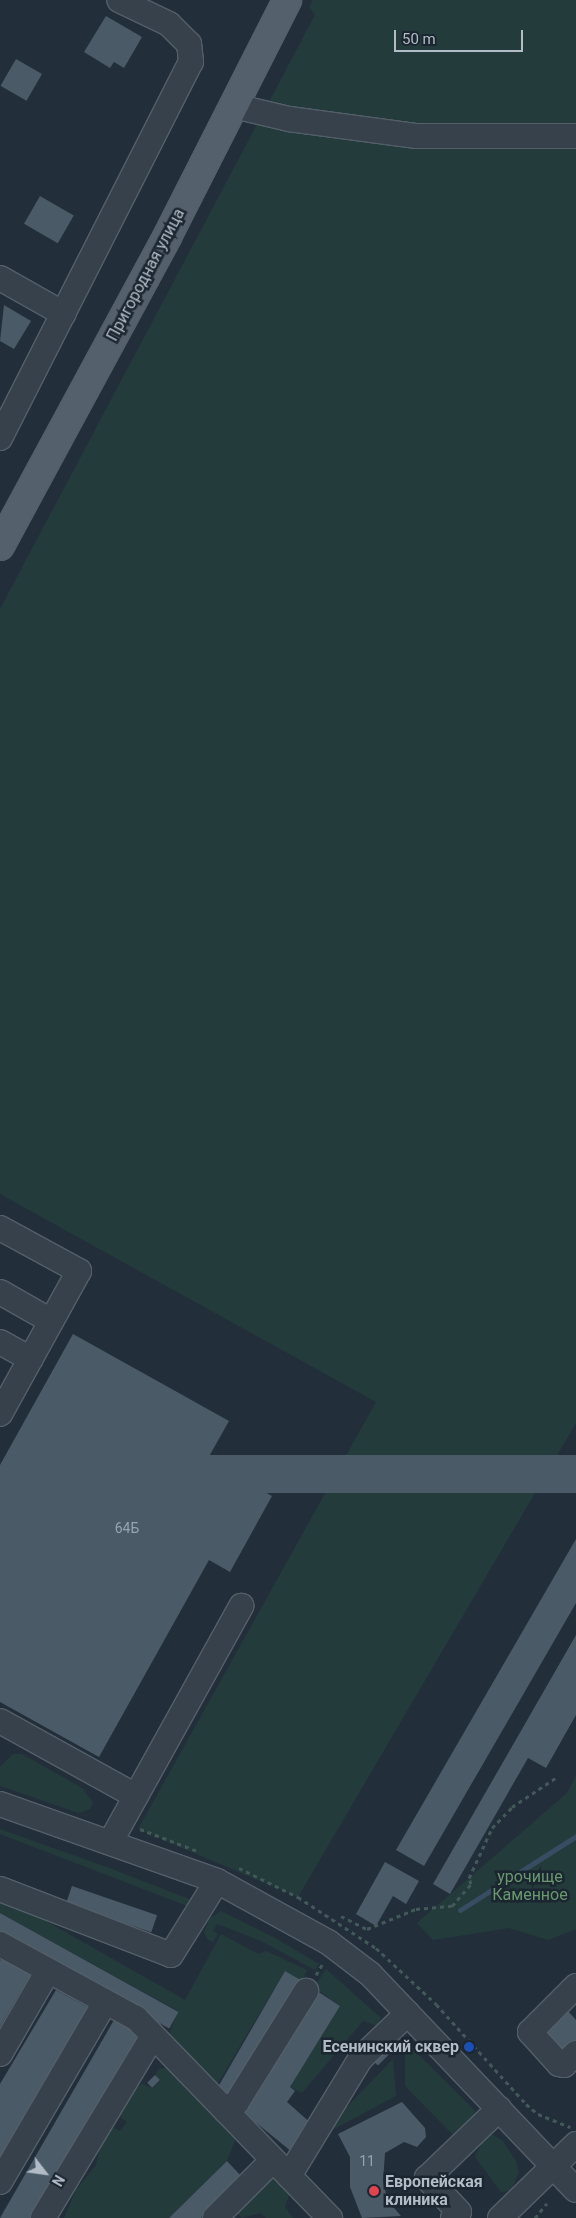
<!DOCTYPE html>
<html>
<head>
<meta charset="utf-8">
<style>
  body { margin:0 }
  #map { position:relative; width:576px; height:2218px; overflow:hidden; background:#222f3b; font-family:Roboto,sans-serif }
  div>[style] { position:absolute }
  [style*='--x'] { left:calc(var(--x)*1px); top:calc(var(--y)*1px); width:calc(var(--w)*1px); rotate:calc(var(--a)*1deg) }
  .green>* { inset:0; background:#243b3c }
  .stream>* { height:5px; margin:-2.5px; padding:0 2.5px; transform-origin:2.5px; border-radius:2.5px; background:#364d62 }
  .building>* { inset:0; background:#4a5a67; transform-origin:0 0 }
  .path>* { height:3px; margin-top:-1.5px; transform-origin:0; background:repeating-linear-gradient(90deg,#425859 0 4px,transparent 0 8px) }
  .roads { filter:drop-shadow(1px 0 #545f69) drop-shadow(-1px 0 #545f69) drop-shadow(0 1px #545f69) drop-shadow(0 -1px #545f69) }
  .minor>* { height:24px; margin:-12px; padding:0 12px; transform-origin:12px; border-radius:12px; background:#36414b }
  .major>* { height:28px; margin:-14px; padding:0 14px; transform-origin:14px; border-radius:14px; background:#54606b }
  .dots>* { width:14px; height:14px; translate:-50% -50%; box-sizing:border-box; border:2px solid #1b2630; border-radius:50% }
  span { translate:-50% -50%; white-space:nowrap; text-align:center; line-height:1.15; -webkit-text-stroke:5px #1b2630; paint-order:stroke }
  .number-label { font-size:14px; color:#97a4af }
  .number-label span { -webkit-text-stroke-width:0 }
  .street-label { font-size:16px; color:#b1bcc7 }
  .park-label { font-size:16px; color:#68986e }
  .poi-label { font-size:16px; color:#b1bcc7; font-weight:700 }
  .right { translate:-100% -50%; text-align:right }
  .left { translate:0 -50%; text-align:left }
  .north { position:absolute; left:20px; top:2148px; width:50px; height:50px; -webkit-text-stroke:4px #1b2630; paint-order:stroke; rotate:120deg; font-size:14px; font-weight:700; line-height:20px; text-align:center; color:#b1bcc7 }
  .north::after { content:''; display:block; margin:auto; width:18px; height:22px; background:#b1bcc7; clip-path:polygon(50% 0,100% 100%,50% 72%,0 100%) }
  .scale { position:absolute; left:394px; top:30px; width:129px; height:22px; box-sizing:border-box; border:2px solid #b1bcc7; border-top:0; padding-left:6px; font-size:15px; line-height:18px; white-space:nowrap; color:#b1bcc7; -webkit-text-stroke:4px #1b2630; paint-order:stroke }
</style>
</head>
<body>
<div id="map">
  <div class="green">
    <i style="clip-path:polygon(313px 0,576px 0,576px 1423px,298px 1897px,138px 1829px,376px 1402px,0 1194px,0 609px,315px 15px,309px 7px)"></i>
    <i style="clip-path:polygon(13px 1754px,22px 1754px,82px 1788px,93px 1802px,90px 1809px,79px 1813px,0 1786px,0 1767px)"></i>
    <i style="clip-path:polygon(576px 1776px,576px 1929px,548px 1940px,509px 1928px,433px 1940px,417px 1923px,567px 1793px)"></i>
    <i style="clip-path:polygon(0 1829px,112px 1869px,202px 1904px,190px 1907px,0 1834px)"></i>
    <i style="clip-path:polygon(0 1895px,185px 2000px,221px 1934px,258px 1954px,266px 1951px,307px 1970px,302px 1981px,285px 1971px,215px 2088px,168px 2037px,178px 2011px,0 1913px)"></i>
    <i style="clip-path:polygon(221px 1911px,275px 1938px,319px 1964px,315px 1970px,261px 1941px,217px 1924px,213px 1931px,218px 1934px,213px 1942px,208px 1940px,204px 1933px,209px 1919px)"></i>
    <i style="clip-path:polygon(326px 1969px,381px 2018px,377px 2026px,363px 2021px,302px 2093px,290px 2087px,340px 2006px,314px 1987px)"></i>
    <i style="clip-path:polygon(405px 2041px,476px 2112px,476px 2119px,454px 2136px,405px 2086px)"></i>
    <i style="clip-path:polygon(393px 2059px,396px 2096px,332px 2130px,342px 2112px)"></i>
    <i style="clip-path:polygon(168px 2067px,235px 2140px,227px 2161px,169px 2218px,64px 2218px,76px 2190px,96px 2165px,103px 2136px,110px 2126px,120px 2131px,127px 2122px,117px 2115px,127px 2095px,142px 2084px,153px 2088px,160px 2081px,155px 2075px,159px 2069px)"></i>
    <i style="clip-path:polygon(492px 2134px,503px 2141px,516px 2161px,519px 2172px,511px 2191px,501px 2192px,475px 2157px,485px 2137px)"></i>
    <i style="clip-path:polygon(273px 2176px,290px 2193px,285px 2207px,293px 2218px,266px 2218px,260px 2213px,242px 2218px,234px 2210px)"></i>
  </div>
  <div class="stream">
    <i style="--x:460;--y:1910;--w:138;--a:-32.5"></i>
  </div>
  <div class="building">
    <i style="clip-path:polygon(106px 16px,142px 37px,124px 68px,114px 62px,110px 68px,84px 52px)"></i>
    <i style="left:16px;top:59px;width:30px;height:31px;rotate:30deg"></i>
    <i style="left:40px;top:196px;width:39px;height:32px;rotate:30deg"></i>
    <i style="clip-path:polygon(4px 305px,31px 321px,14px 349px,0 341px)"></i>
    <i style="clip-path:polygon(73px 1334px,229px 1421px,207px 1460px,272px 1496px,230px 1572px,209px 1560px,99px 1757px,0 1702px,0 1465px)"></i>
    <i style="left:576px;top:1455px;width:38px;height:508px;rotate:90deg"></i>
    <i style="clip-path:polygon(576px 1539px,576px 1603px,424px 1866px,396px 1850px)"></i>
    <i style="clip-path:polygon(576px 1635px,576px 1715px,546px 1768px,528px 1758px,450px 1894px,433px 1884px)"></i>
    <i style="clip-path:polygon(385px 1862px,419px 1881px,406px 1904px,393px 1896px,376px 1926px,356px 1914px)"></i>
    <i style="left:72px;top:1886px;width:90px;height:18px;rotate:19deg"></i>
    <i style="left:0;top:1913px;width:204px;height:19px;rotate:29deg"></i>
    <i style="clip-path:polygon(2px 1957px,31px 1974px,0 2027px,0 1961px)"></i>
    <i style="left:285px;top:1971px;width:20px;height:136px;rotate:30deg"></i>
    <i style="clip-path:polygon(56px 1990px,91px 2009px,0 2163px,0 2084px)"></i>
    <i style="clip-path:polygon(317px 1991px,340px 2006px,290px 2087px,295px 2091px,287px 2102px,313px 2125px,292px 2152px,243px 2112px)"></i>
    <i style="clip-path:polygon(568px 2011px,576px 2020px,576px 2042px,551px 2067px,531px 2047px)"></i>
    <i style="clip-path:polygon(114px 2020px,144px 2037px,36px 2218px,0 2218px)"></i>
    <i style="left:380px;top:2045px;width:13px;height:16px;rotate:45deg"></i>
    <i style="left:155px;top:2075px;width:7px;height:11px;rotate:45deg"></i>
    <i style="clip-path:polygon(402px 2102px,425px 2128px,426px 2137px,417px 2147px,404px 2142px,385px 2153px,383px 2182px,388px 2201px,401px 2216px,362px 2218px,350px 2187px,350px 2157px,338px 2134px)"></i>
    <i style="clip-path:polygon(227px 2161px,242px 2177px,201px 2218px,169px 2218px)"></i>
  </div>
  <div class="path">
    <i style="--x:140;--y:1829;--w:61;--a:21.1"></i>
    <i style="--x:239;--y:1868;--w:66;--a:26.2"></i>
    <i style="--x:298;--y:1897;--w:93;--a:33.2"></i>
    <i style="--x:376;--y:1948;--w:82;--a:43"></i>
    <i style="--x:436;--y:2004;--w:135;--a:48"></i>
    <i style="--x:526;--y:2104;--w:16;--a:40"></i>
    <i style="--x:538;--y:2114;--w:35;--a:22"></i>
    <i style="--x:341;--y:1916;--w:29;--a:27"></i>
    <i style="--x:367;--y:1929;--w:53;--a:-22.2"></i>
    <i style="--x:416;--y:1909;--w:36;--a:-5"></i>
    <i style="--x:452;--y:1906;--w:29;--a:-49"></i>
    <i style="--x:471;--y:1884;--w:6;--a:-108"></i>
    <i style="--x:469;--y:1878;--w:55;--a:-65.3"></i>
    <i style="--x:492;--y:1828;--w:29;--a:-46"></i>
    <i style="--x:512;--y:1807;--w:54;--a:-33.7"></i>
    <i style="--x:316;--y:1975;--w:14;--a:-60"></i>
    <i style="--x:535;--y:2218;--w:19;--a:-51"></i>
  </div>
  <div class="roads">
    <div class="minor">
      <i style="--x:234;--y:106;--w:57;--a:13.3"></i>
      <i style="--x:289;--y:119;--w:129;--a:7.6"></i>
      <i style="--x:417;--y:136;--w:159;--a:0"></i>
      <i style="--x:0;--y:278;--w:73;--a:29.4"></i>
      <i style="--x:0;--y:438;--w:422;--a:-63.1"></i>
      <i style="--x:191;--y:62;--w:18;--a:-96"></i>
      <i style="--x:189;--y:44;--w:28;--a:-135"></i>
      <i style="--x:169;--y:24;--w:55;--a:-154.4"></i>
      <i style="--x:0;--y:1228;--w:90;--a:28.6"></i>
      <i style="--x:79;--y:1271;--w:163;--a:118.9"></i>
      <i style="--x:0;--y:1292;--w:59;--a:29.6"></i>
      <i style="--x:0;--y:1342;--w:35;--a:29"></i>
      <i style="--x:0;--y:1721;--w:155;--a:28.9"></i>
      <i style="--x:0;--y:1804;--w:230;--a:19.5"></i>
      <i style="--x:217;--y:1881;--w:127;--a:28.8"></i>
      <i style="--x:328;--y:1942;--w:53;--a:37.3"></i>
      <i style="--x:370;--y:1974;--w:298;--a:46.4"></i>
      <i style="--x:111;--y:1841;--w:269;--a:-61"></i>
      <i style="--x:0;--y:1889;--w:183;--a:21.1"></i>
      <i style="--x:171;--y:1955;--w:87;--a:-58.1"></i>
      <i style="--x:0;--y:1944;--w:155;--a:28.6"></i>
      <i style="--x:136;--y:2018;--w:279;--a:45.9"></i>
      <i style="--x:576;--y:1986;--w:65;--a:135"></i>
      <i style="--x:530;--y:2032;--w:43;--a:47.8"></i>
      <i style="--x:559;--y:2064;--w:5;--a:11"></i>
      <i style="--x:564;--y:2065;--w:17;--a:-45"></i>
      <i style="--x:0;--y:2054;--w:96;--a:-60"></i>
      <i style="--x:226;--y:2111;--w:14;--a:-39"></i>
      <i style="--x:237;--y:2102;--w:131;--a:-58.1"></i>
      <i style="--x:289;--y:2176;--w:137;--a:-58.7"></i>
      <i style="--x:360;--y:2059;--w:66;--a:-43.8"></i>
      <i style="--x:0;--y:2182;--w:208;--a:-59.7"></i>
      <i style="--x:43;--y:2218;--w:211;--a:-58.9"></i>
      <i style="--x:215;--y:2218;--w:82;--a:-45"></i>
      <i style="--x:453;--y:2218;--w:8;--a:-45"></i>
      <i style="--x:459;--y:2212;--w:47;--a:-133.3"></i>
      <i style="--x:427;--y:2178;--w:100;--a:-43.8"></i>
      <i style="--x:500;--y:2218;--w:106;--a:-44.2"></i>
    </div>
    <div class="major">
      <i style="--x:0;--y:546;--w:353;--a:-61.6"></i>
      <i style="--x:168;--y:235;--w:263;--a:-63.1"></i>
    </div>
  </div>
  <div class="dots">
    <i style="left:469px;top:2047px;background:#1a4fb4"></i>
    <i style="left:374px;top:2191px;background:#e0444e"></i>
  </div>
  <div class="number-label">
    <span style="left:127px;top:1528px">64Б</span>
    <span style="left:367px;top:2161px">11</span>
  </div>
  <div class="street-label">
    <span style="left:146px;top:275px;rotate:-62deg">Пригородная улица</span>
  </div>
  <div class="park-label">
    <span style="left:530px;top:1886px">урочище<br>Каменное</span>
  </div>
  <div class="poi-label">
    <span class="right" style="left:459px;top:2047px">Есенинский сквер</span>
    <span class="left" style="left:385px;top:2191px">Европейская<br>клиника</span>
  </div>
  <div class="north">N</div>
  <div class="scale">50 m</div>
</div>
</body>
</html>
